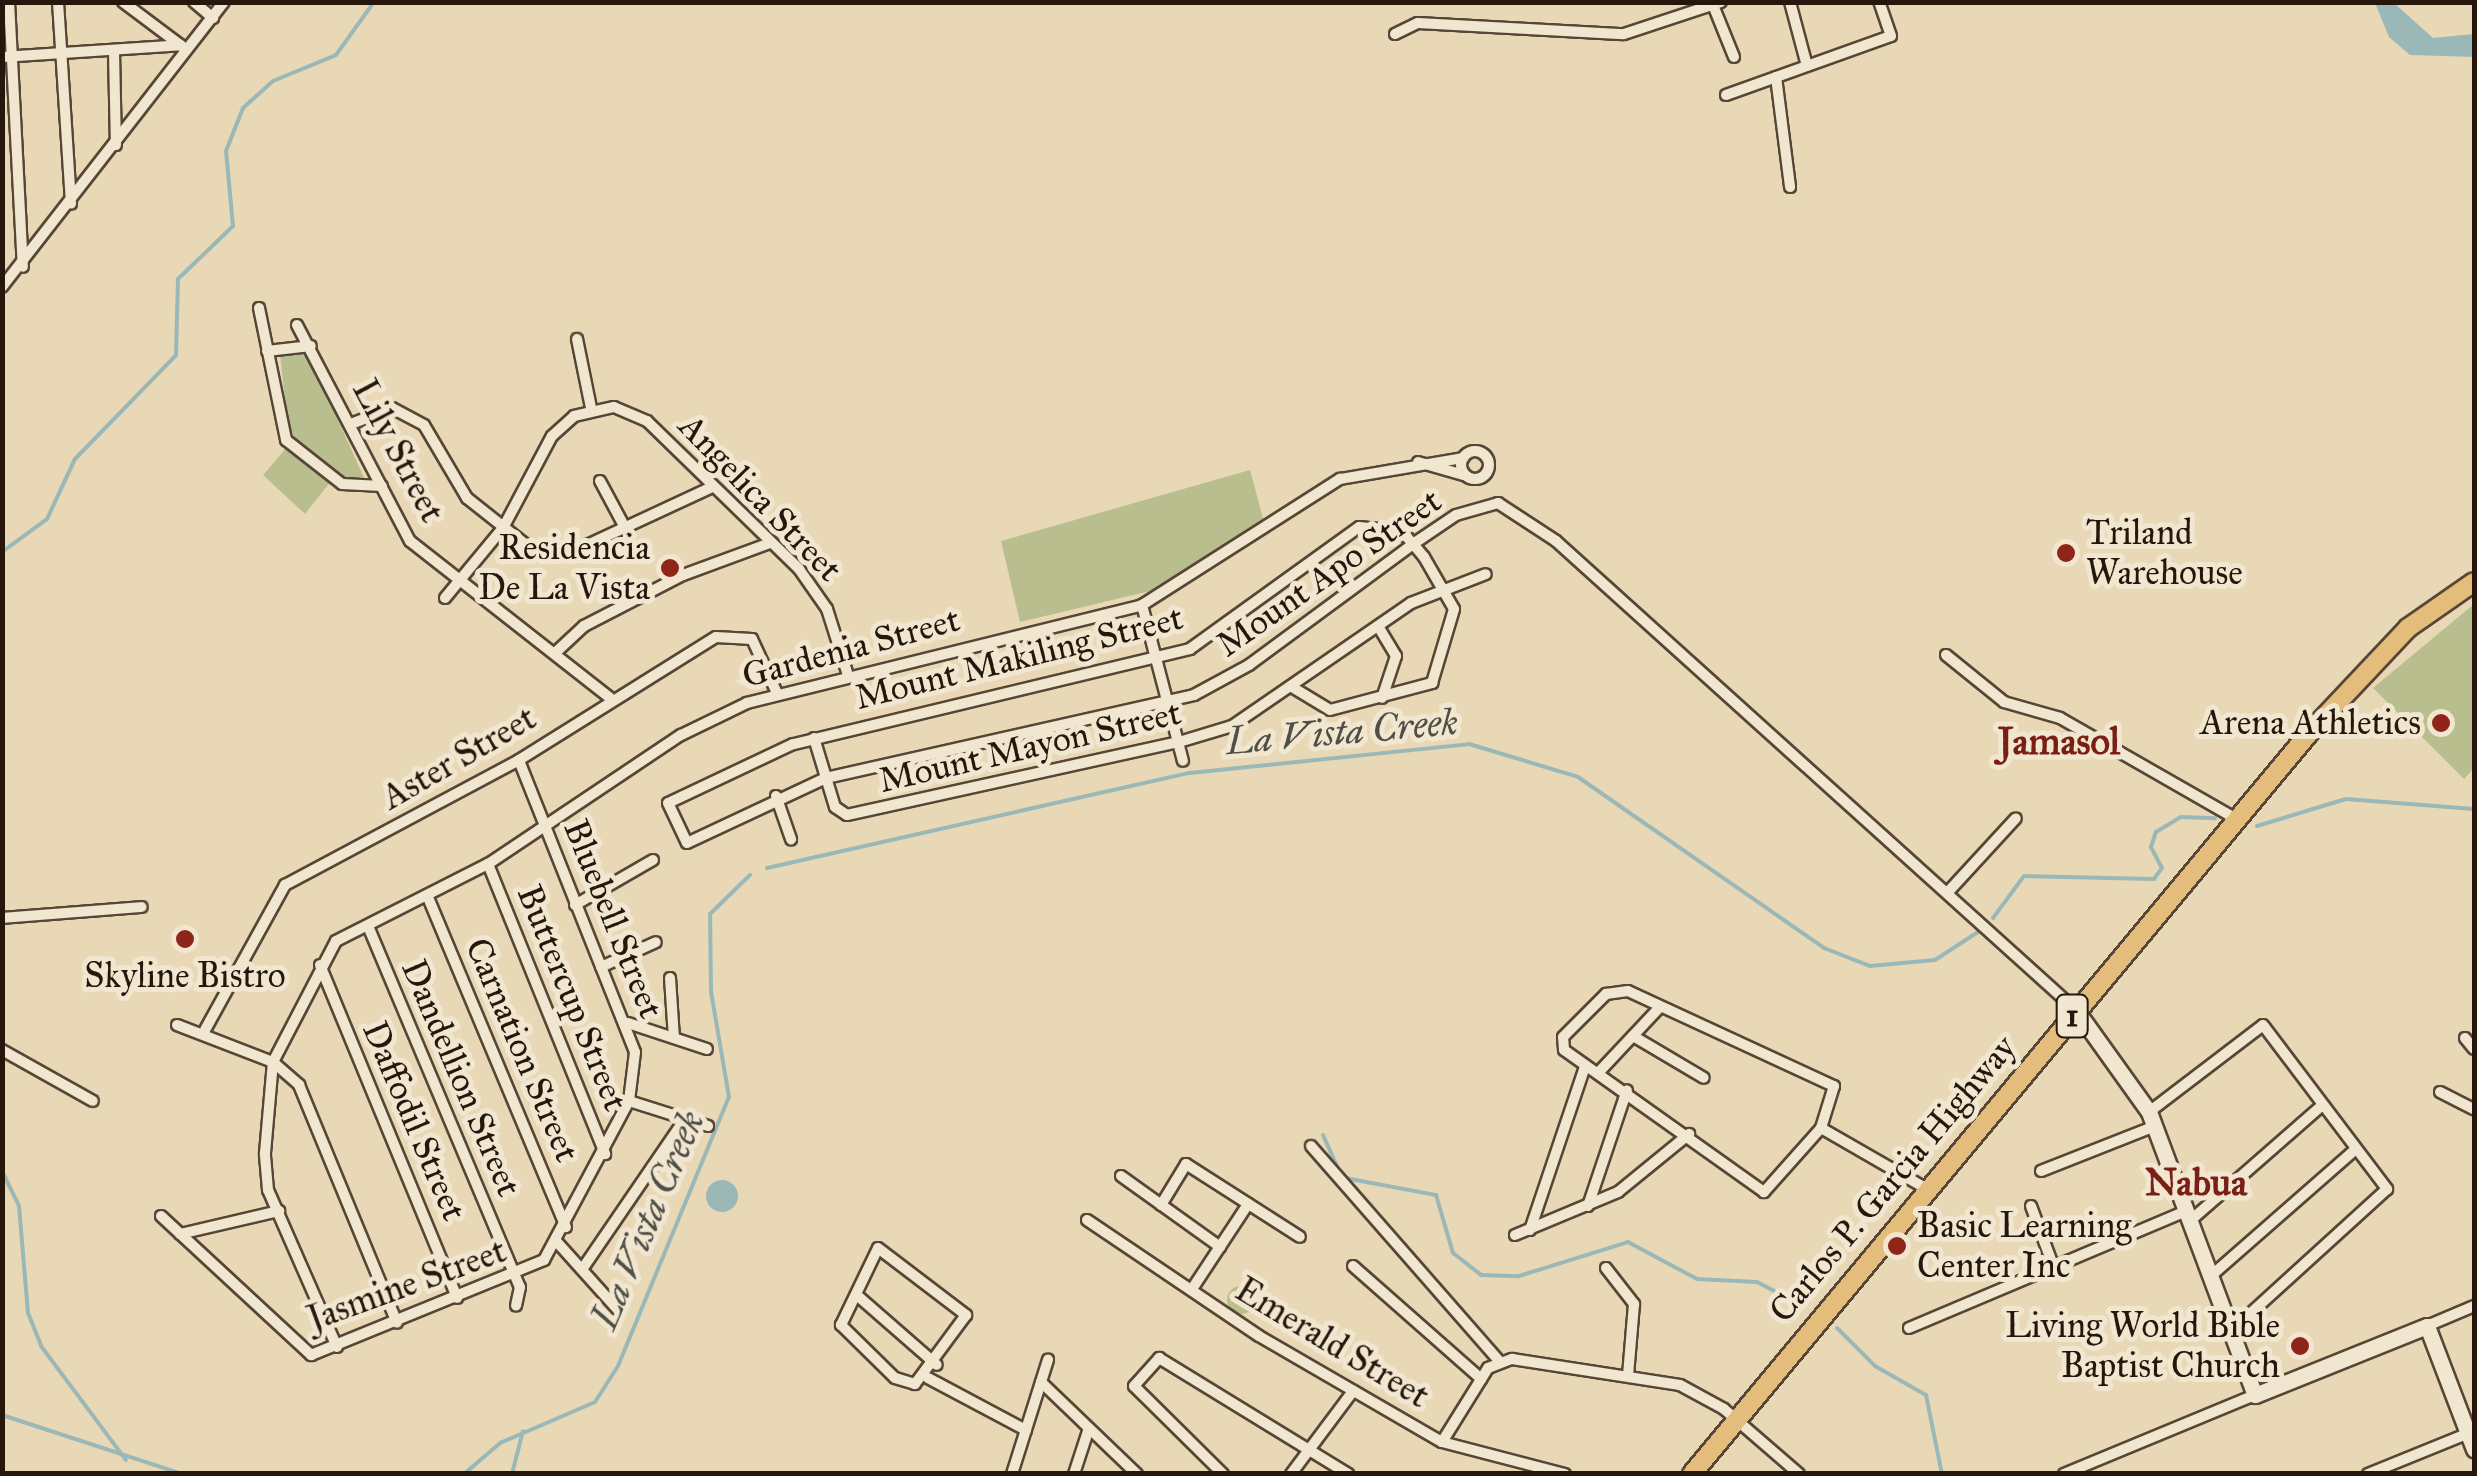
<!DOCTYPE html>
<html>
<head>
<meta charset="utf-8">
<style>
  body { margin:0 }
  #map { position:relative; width:2477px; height:1476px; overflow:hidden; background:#e9d8b6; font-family:"IM FELL Great Primer",serif }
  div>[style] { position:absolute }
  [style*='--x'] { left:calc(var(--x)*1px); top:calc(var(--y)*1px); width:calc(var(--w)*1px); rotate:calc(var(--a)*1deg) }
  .green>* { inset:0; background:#b8be8d }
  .round { border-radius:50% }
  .water>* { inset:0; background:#9ab8b7 }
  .stream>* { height:4px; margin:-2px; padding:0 2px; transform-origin:2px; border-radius:2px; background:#9ab8b7 }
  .roads { filter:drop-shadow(2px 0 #574636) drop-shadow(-2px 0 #574636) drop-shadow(0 2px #574636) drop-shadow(0 -2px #574636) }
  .street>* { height:10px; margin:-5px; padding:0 5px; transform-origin:5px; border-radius:5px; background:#f1e6d0 }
  .street>.ring { margin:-5px; padding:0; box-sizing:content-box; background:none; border:10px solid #f1e6d0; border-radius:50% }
  .secondary>* { height:15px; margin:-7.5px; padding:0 7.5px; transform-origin:7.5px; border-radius:7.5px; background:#f1e6d0 }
  .highway>* { height:18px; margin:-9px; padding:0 9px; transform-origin:9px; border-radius:9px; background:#e4bc7b }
  .dots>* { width:28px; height:28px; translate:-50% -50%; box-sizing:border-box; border:5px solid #f1e6d0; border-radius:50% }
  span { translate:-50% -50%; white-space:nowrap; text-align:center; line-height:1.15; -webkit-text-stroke:10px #f1e6d0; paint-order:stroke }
  .shield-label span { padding:2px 8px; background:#f1e6d0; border:2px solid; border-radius:8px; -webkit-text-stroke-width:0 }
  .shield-label { font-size:32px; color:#26160b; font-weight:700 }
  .street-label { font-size:35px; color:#26160b }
  .poi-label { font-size:35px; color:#26160b }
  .left { translate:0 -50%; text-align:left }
  .right { translate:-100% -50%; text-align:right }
  .water-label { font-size:38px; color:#4f4f47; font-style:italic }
  .neighbourhood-label { font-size:38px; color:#7a1f14; font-weight:700 }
  .frame { position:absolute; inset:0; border:5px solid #26160b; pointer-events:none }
</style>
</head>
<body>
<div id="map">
  <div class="green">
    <i style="clip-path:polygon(280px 354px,308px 354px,366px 482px,347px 482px,299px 443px,288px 427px)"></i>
    <i style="clip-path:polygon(287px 447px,331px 481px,305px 514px,263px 475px)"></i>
    <i style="clip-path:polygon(1250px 470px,1264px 522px,1167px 587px,1020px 622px,1001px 541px)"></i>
    <i style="clip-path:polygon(2474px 604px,2474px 768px,2464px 779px,2373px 688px)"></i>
    <i class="round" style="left:1227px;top:1286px;width:28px;height:28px"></i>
  </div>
  <div class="water">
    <i style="clip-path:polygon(2375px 3px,2394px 3px,2433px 38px,2474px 34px,2474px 57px,2410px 55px,2389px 37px)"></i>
    <i class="round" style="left:706px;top:1180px;width:32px;height:32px"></i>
  </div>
  <div class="stream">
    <i style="--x:2;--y:552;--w:56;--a:-36.3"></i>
    <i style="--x:47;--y:519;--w:66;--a:-65"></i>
    <i style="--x:75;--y:459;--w:145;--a:-45.8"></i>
    <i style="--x:176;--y:355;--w:76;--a:-88.5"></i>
    <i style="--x:178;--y:279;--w:76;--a:-43.9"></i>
    <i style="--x:233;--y:226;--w:75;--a:-95.3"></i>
    <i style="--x:226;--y:151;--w:46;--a:-68.4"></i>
    <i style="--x:243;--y:108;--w:40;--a:-42"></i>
    <i style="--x:273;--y:81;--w:68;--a:-22.4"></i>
    <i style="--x:336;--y:55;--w:65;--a:-54.4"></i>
    <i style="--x:2257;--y:826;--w:93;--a:-16.9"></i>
    <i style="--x:2346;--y:799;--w:128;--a:4.5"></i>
    <i style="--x:767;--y:868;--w:434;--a:-12.7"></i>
    <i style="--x:1190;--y:773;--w:281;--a:-5.9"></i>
    <i style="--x:1469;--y:744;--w:114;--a:16.8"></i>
    <i style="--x:1578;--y:777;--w:300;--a:34.8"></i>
    <i style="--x:1824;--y:948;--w:49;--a:21.4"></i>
    <i style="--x:1870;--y:966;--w:65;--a:-5.3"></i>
    <i style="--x:1935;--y:960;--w:55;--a:-33.1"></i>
    <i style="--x:1993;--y:918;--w:52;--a:-53.6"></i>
    <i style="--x:2024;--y:876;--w:130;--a:1.3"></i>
    <i style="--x:2154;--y:879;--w:14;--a:-54"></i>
    <i style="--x:2162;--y:868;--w:24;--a:-118"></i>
    <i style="--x:2151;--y:847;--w:16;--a:-72"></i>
    <i style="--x:2156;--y:832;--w:29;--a:-31"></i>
    <i style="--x:2181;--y:817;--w:34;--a:2"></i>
    <i style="--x:1323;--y:1135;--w:39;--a:66"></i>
    <i style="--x:2;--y:1171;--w:39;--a:64"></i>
    <i style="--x:19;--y:1206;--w:107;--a:85.2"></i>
    <i style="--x:28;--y:1313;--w:35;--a:68"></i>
    <i style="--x:41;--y:1346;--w:142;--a:53.3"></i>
    <i style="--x:1345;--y:1178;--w:93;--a:10.6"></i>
    <i style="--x:1436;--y:1195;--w:60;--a:73.7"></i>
    <i style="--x:1453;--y:1253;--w:36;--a:38"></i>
    <i style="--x:1481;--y:1275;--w:38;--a:2"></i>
    <i style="--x:1519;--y:1276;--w:114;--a:-17.3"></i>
    <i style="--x:1628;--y:1242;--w:78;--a:28.2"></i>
    <i style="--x:1697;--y:1279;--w:60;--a:2.9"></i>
    <i style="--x:1757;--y:1282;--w:52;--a:27.6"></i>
    <i style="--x:1837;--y:1328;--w:54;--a:45"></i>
    <i style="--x:1875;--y:1366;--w:59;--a:29.6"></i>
    <i style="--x:1926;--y:1395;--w:81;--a:78.6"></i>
    <i style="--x:2;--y:1415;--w:190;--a:18.1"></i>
    <i style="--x:464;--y:1474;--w:48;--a:-40.7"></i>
    <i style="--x:500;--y:1443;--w:103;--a:-23.3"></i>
    <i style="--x:595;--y:1402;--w:43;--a:-57.4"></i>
    <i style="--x:618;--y:1366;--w:291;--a:-67.6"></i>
    <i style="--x:729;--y:1097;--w:107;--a:-99.7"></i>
    <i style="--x:711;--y:992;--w:78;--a:-90.7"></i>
    <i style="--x:710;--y:914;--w:56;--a:-44.3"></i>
    <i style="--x:512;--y:1474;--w:44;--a:-75.7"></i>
  </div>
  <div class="roads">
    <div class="street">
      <i style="--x:9;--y:2;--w:265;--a:87"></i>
      <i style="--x:58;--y:2;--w:202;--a:86.3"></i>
      <i style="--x:123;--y:2;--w:75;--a:36.9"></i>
      <i style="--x:194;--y:2;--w:25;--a:40"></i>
      <i style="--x:1790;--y:2;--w:66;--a:75.1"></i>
      <i style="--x:1713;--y:5;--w:56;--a:68"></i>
      <i style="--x:1395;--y:34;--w:25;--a:-26"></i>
      <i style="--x:1418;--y:23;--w:206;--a:3.1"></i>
      <i style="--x:1624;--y:34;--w:102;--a:-18.3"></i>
      <i style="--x:114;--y:52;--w:93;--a:88.8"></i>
      <i style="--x:2;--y:57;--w:179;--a:-3.8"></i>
      <i style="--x:1776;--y:77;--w:111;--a:82.7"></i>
      <i style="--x:1726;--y:95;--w:175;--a:-19.7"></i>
      <i style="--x:1891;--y:36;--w:36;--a:-109"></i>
      <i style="--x:2;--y:287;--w:361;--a:-52.1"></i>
      <i style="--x:259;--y:308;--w:135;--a:78.4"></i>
      <i style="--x:286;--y:440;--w:71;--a:38.2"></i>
      <i style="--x:342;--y:484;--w:40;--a:2.9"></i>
      <i style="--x:297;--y:325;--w:244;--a:62.4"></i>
      <i style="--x:410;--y:541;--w:254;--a:38.1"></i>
      <i style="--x:577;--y:339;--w:70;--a:78.5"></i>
      <i style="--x:267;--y:351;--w:44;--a:-6.5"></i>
      <i style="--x:351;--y:424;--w:44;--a:-21.3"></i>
      <i style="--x:392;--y:408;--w:36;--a:28"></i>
      <i style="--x:424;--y:425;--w:85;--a:59.5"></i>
      <i style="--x:467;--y:498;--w:92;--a:38.4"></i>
      <i style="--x:539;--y:555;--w:31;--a:-4"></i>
      <i style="--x:570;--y:553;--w:157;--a:-24.9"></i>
      <i class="ring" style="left:1461px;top:451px;width:18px;height:18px"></i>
      <i style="--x:1418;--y:462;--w:48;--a:15.8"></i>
      <i style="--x:600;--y:481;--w:47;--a:61.8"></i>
      <i style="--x:445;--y:598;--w:91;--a:-50.4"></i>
      <i style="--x:503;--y:528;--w:104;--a:-62"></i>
      <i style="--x:552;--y:436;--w:30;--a:-42"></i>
      <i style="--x:574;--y:416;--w:41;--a:-12.7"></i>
      <i style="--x:614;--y:407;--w:36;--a:23"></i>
      <i style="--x:647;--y:421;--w:212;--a:44.2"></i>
      <i style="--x:799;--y:569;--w:49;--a:55"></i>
      <i style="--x:827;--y:609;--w:66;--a:72.4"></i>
      <i style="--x:1142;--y:605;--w:161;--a:75.3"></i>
      <i style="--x:1378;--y:626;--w:35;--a:59"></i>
      <i style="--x:1396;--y:656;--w:44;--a:108.4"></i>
      <i style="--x:555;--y:653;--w:40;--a:-43"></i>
      <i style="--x:584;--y:626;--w:111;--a:-27.3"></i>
      <i style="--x:683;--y:575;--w:93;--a:-20.2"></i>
      <i style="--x:1946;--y:655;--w:75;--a:39"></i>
      <i style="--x:2004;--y:702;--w:58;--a:15.9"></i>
      <i style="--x:2060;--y:718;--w:203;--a:29.8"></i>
      <i style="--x:1292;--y:687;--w:44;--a:31.2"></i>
      <i style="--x:1330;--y:710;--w:106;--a:-14.8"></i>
      <i style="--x:1432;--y:683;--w:77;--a:-73.4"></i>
      <i style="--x:1454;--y:609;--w:60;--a:-120"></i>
      <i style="--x:1424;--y:557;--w:17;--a:-130"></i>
      <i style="--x:1413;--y:544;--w:9;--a:-131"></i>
      <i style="--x:1407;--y:537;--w:10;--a:-143"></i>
      <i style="--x:1399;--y:531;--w:40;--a:-174.3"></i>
      <i style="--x:1359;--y:527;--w:208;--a:144.2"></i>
      <i style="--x:1190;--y:649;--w:408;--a:166.5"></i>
      <i style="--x:793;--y:744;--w:138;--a:154.7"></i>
      <i style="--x:668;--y:803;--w:44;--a:64.6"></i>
      <i style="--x:687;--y:843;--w:153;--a:-25.1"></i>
      <i style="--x:826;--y:778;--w:377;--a:-12.7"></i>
      <i style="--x:1194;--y:695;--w:63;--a:-28.6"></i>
      <i style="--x:1249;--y:665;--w:204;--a:-36.4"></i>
      <i style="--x:1413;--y:544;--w:52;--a:-34"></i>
      <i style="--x:1456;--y:515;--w:44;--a:-15.9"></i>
      <i style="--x:1498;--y:503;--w:69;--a:33.2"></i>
      <i style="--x:1556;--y:541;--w:700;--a:42.05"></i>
      <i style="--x:814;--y:738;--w:72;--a:73.1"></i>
      <i style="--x:835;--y:807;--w:14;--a:34"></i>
      <i style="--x:847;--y:815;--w:340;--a:-12.4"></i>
      <i style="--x:1179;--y:742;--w:55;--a:-16.8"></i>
      <i style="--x:1232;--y:726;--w:217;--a:-34.5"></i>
      <i style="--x:1411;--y:603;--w:80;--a:-21.1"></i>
      <i style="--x:776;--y:796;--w:46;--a:70.8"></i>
      <i style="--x:488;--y:864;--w:313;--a:68"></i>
      <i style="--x:1948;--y:892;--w:100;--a:-47.4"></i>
      <i style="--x:427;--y:895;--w:360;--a:67.3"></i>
      <i style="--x:575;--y:905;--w:90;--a:-30"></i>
      <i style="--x:2;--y:918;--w:140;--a:-4.5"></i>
      <i style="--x:368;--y:926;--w:392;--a:67.2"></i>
      <i style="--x:520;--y:1287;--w:19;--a:102"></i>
      <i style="--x:320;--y:965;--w:360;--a:67.6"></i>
      <i style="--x:601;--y:967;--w:60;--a:-24.4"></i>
      <i style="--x:670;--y:978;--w:60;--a:86.2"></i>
      <i style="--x:1628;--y:991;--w:227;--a:24.8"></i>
      <i style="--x:1834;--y:1086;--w:44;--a:107.2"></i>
      <i style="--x:1821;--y:1128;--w:86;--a:131.7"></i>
      <i style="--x:1764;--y:1192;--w:245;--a:-144.6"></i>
      <i style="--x:1564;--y:1050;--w:13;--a:-94"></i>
      <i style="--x:1563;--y:1037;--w:61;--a:-45"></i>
      <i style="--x:1606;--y:994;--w:22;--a:-8"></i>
      <i style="--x:628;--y:1023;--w:83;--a:18.2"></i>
      <i style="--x:177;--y:1025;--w:103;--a:21.1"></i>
      <i style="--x:273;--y:1062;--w:35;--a:41"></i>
      <i style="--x:299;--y:1085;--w:257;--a:67.6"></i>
      <i style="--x:205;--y:1030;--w:166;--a:-61.1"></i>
      <i style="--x:285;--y:885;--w:265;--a:-28.1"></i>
      <i style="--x:519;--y:760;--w:232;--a:-32"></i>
      <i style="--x:716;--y:637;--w:36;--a:3"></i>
      <i style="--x:752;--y:639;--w:57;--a:65.2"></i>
      <i style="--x:1633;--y:1036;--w:82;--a:30.6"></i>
      <i style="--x:2465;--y:1038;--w:14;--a:51"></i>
      <i style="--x:2;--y:1050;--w:104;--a:29.3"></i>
      <i style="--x:1598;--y:1073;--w:91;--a:-46.8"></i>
      <i style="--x:2440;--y:1092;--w:38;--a:27"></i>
      <i style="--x:629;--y:1101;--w:83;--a:17.6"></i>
      <i style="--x:2149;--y:1112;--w:143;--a:-37.3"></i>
      <i style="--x:2263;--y:1025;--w:206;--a:52.9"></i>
      <i style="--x:2387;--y:1189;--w:210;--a:137.7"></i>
      <i style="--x:1821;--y:1128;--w:122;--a:29.9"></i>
      <i style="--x:1311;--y:1146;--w:286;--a:48.8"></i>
      <i style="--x:2041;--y:1171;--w:123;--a:-21.5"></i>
      <i style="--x:1121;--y:1176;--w:122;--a:35.6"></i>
      <i style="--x:1161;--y:1205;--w:48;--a:-58.6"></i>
      <i style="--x:1186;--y:1164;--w:135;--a:32.6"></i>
      <i style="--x:1588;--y:1206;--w:122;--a:-71.4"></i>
      <i style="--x:2031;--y:1206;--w:63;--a:69.6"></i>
      <i style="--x:161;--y:1216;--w:205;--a:42.8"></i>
      <i style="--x:311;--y:1355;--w:252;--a:-22.2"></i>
      <i style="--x:544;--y:1260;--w:180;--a:-61.9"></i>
      <i style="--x:629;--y:1101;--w:49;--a:-83"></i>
      <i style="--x:635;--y:1052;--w:314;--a:-111.7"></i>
      <i style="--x:1087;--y:1220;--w:207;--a:34"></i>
      <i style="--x:1259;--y:1336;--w:211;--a:30.1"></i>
      <i style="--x:1442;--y:1442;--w:127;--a:14.6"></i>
      <i style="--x:2191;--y:1220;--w:169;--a:-41.2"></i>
      <i style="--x:1530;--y:1230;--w:172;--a:-71.4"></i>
      <i style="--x:180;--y:1234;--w:102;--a:-13.1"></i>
      <i style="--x:1515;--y:1235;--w:112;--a:-22.7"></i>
      <i style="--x:1618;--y:1192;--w:92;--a:-39.2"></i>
      <i style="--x:557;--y:1242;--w:91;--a:48.1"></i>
      <i style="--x:878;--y:1248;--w:111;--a:37.3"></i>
      <i style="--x:966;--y:1315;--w:86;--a:126.5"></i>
      <i style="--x:915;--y:1384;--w:21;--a:-163"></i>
      <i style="--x:895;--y:1378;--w:76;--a:-135.5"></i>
      <i style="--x:841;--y:1325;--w:85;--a:-64.3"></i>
      <i style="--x:1353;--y:1266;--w:171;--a:41.4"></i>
      <i style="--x:583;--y:1268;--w:181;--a:-55.6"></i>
      <i style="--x:1606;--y:1268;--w:46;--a:52.1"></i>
      <i style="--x:1634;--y:1304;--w:71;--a:94.8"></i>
      <i style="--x:2212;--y:1275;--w:190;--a:-41.2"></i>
      <i style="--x:1192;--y:1289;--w:102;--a:-56.6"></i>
      <i style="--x:859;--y:1297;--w:103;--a:41.1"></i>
      <i style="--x:2427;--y:1326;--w:51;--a:-23.1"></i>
      <i style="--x:1909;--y:1328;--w:303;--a:-22.9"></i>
      <i style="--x:337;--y:1347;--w:171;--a:-113.7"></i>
      <i style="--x:268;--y:1190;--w:37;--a:-95"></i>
      <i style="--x:265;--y:1153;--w:91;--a:-85"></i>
      <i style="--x:273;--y:1062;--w:136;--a:-62.5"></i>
      <i style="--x:336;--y:941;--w:170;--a:-26.9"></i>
      <i style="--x:488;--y:864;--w:232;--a:-33.8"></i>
      <i style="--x:681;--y:735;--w:73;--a:-25.9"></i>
      <i style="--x:747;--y:703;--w:407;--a:-13.9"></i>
      <i style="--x:1142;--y:605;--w:235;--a:-32.5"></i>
      <i style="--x:1340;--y:479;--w:125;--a:-9.7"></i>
      <i style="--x:928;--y:1378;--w:111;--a:28"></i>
      <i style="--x:1041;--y:1382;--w:133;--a:43.8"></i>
      <i style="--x:1442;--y:1442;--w:87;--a:-58.1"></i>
      <i style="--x:1488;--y:1368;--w:26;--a:-21"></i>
      <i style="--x:1512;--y:1359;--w:170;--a:8.8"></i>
      <i style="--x:1680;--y:1385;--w:50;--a:28.6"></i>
      <i style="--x:1724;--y:1409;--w:99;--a:40.9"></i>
      <i style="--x:1012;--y:1474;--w:120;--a:-72.5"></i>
      <i style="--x:1074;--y:1474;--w:48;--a:-71.9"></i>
      <i style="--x:1223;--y:1474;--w:125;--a:-135.3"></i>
      <i style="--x:1134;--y:1386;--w:38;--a:-48"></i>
      <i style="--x:1159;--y:1358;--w:222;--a:31.5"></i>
      <i style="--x:1291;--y:1474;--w:104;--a:-53.2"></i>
      <i style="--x:2064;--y:1474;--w:207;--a:-22.5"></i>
      <i style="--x:2368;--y:1474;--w:109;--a:-22.1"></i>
    </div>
    <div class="secondary">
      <i style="--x:2076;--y:1010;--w:125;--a:54.4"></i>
      <i style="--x:2149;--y:1112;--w:302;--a:69.5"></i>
      <i style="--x:2255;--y:1395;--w:185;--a:-21.9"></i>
      <i style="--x:2427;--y:1326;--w:132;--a:69.1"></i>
    </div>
    <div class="highway">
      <i style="--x:1692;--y:1474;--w:966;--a:-50.21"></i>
      <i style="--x:2310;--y:732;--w:143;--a:-46.7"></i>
      <i style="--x:2408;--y:628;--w:80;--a:-34.9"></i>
    </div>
  </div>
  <div class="dots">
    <i style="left:2066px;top:553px;background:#8f2418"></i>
    <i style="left:670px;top:568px;background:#8f2418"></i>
    <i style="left:2441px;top:723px;background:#8f2418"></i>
    <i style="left:185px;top:939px;background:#8f2418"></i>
    <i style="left:1897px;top:1246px;background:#8f2418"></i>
    <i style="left:2300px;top:1346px;background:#8f2418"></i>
  </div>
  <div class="shield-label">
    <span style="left:2072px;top:1016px">1</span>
  </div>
  <div class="street-label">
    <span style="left:398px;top:451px;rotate:62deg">Lily Street</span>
    <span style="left:760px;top:498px;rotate:46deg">Angelica Street</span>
    <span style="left:1329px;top:573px;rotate:-35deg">Mount Apo Street</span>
    <span style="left:851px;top:648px;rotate:-15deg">Gardenia Street</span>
    <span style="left:1019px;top:658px;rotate:-14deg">Mount Makiling Street</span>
    <span style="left:1030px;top:747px;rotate:-13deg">Mount Mayon Street</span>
    <span style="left:459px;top:758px;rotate:-30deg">Aster Street</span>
    <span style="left:613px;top:919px;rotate:68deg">Bluebell Street</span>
    <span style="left:572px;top:998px;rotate:68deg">Buttercup Street</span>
    <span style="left:522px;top:1050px;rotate:67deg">Carnation Street</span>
    <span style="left:461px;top:1078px;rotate:67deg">Dandellion Street</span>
    <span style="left:414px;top:1121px;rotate:67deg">Daffodil Street</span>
    <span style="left:1893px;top:1179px;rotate:-50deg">Carlos P. Garcia Highway</span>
    <span style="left:407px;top:1285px;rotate:-20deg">Jasmine Street</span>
    <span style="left:1332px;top:1343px;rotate:31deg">Emerald Street</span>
  </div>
  <div class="poi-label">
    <span class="left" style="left:2086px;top:553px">Triland<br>Warehouse</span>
    <span class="right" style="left:650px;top:568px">Residencia<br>De La Vista</span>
    <span class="right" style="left:2421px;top:723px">Arena Athletics</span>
    <span style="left:185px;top:976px">Skyline Bistro</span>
    <span class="left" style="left:1917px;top:1246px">Basic Learning<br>Center Inc</span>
    <span class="right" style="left:2280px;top:1346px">Living World Bible<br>Baptist Church</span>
  </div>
  <div class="water-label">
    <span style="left:1342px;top:732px;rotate:-5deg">La Vista Creek</span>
    <span style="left:648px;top:1220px;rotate:-67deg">La Vista Creek</span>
  </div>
  <div class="neighbourhood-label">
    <span style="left:2059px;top:742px">Jamasol</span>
    <span style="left:2196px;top:1183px">Nabua</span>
  </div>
  <div class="frame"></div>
</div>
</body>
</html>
